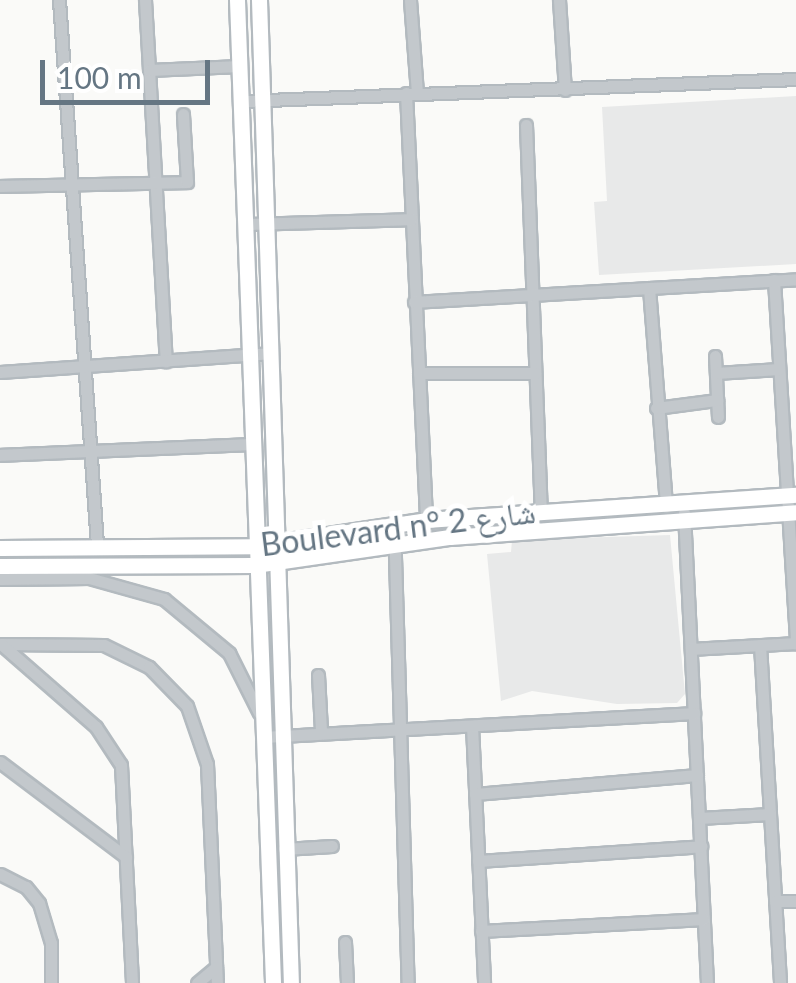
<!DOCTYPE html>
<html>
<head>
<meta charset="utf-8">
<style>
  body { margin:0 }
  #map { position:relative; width:796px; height:983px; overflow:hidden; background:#fafaf8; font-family:Lato,"Noto Naskh Arabic",sans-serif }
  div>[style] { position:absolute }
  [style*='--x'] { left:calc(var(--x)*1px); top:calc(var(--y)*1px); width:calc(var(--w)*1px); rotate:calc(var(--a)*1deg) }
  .built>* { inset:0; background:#e8e9e9 }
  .roads { filter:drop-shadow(2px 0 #b3babf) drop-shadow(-2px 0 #b3babf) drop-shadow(0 2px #b3babf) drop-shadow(0 -2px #b3babf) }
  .street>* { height:11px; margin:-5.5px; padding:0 5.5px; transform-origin:5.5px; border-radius:5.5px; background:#c3c8cc }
  .secondary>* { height:15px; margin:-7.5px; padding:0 7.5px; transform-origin:7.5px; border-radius:7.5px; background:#fff }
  span { translate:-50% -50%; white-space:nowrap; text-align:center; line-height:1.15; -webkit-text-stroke:10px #fff; paint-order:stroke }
  .street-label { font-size:32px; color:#657683 }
  .scale { position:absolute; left:40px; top:60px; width:170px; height:45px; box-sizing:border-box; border:5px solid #657683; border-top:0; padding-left:12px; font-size:30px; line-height:35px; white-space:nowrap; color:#657683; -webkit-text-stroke:8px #fff; paint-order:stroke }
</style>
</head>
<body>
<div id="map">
  <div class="built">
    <i style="clip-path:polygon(796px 96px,796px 264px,599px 275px,594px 202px,607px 201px,602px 107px)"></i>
    <i style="clip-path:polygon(670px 535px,685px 694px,677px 703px,617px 704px,532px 691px,501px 701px,487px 554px,511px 552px,512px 540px)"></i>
  </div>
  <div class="roads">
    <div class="street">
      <i style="--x:59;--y:0;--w:546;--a:86.01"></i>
      <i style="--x:145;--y:0;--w:362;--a:86.7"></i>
      <i style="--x:410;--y:0;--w:93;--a:85.7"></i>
      <i style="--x:559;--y:0;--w:90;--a:86.2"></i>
      <i style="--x:149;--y:70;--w:91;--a:-2.5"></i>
      <i style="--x:406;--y:93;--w:427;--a:87.3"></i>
      <i style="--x:242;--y:101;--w:554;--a:-2.27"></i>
      <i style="--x:526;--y:125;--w:386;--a:87.8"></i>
      <i style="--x:0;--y:186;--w:187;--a:-1.2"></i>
      <i style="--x:187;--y:182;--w:68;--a:-93.4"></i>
      <i style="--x:246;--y:224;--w:165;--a:-1.7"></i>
      <i style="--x:774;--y:280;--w:364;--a:86.5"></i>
      <i style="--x:649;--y:288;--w:219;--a:85.5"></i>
      <i style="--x:414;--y:302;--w:383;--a:-3.4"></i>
      <i style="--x:715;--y:356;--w:61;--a:87.2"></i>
      <i style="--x:0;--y:372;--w:270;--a:-4"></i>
      <i style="--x:419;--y:373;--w:116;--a:0"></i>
      <i style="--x:716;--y:373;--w:63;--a:-3.6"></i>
      <i style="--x:656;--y:408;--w:62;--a:-7.5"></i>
      <i style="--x:0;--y:455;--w:252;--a:-2.5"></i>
      <i style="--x:684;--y:513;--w:471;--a:87.2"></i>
      <i style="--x:394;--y:523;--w:460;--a:88.3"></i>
      <i style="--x:0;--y:579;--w:89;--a:-0.6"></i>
      <i style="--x:89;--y:578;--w:78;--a:15.6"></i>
      <i style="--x:164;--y:599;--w:85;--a:39.7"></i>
      <i style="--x:229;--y:653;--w:67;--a:63.4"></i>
      <i style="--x:0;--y:644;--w:104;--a:0.6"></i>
      <i style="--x:104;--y:645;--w:50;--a:26.1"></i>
      <i style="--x:149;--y:667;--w:54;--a:45.7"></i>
      <i style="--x:187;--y:706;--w:61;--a:71"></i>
      <i style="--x:207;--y:764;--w:219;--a:87.4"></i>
      <i style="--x:1;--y:644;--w:126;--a:41.1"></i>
      <i style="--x:96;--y:727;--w:45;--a:56.7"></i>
      <i style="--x:121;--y:765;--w:218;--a:87.1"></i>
      <i style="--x:760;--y:645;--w:339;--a:86.6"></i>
      <i style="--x:691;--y:649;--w:105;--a:-3.3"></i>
      <i style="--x:318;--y:675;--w:56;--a:86.9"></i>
      <i style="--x:472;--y:726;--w:257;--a:87.3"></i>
      <i style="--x:264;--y:737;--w:431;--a:-3.2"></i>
      <i style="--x:0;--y:762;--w:158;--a:37"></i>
      <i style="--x:475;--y:794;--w:223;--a:-4.9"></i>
      <i style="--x:699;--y:818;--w:71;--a:-3.2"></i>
      <i style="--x:284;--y:849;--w:48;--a:-3.6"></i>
      <i style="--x:478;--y:861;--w:224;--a:-3.8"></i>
      <i style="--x:0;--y:874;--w:29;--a:27"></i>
      <i style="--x:26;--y:887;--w:21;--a:51"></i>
      <i style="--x:39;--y:903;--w:42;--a:73.3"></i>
      <i style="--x:51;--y:943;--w:40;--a:90"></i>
      <i style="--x:775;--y:901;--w:21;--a:0"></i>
      <i style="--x:481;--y:931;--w:223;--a:-3.1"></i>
      <i style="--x:345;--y:942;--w:41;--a:87.2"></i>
      <i style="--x:197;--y:983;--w:25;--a:-40"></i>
    </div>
    <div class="secondary">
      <i style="--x:237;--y:0;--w:984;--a:87.9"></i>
      <i style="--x:259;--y:0;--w:984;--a:88.14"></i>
      <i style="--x:0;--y:548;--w:255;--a:-0.4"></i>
      <i style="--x:255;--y:546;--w:173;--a:-8.6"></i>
      <i style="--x:426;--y:520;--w:371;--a:-3.9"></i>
      <i style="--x:0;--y:566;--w:255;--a:-0.2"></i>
      <i style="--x:255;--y:565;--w:197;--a:-8.2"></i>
      <i style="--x:450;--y:537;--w:347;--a:-4.1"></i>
    </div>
  </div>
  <div class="street-label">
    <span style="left:398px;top:528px;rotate:-7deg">Boulevard n° شارع 2</span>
  </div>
  <div class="scale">100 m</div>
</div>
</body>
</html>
